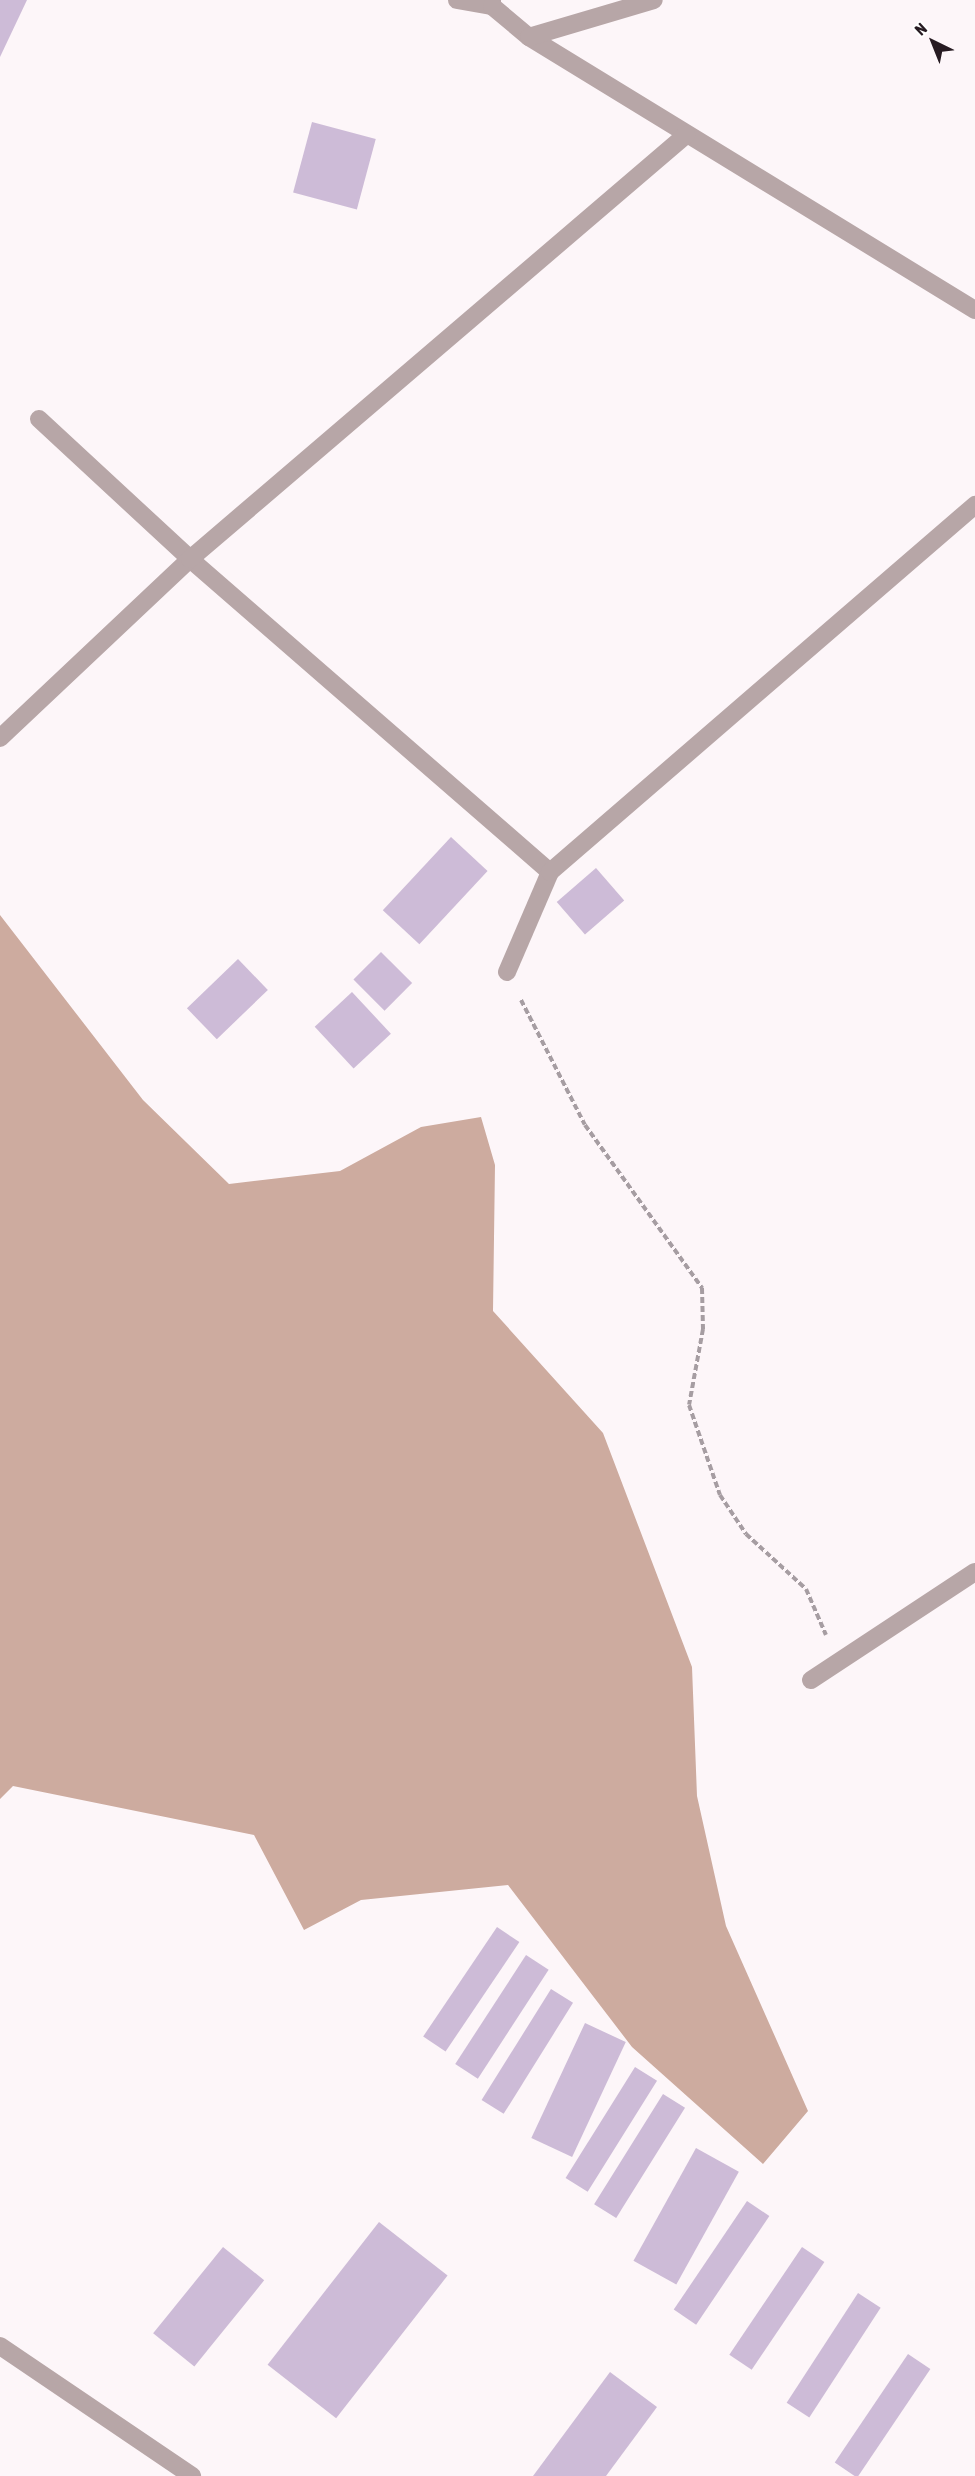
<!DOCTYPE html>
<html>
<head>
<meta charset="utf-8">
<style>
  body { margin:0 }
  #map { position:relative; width:975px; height:2476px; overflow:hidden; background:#fdf6f9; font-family:"Asap Condensed",sans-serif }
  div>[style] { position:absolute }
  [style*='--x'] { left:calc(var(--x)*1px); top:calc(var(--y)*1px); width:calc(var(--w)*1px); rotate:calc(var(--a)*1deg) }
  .forest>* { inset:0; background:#cdab9f }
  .building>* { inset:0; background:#cdbbd7; transform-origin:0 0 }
  .path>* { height:4px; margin-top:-2px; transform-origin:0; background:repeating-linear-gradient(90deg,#a69da2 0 6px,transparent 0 9px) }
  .minor>* { height:18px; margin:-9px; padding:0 9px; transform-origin:9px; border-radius:9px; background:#b7a6a7 }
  span { translate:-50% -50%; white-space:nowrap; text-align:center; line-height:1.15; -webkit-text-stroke:4.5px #fff; paint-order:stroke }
  .north { position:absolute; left:903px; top:12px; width:60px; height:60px; -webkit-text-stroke:4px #fff; paint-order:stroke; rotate:317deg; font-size:16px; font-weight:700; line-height:24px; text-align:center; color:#271b22 }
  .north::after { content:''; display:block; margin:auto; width:21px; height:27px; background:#271b22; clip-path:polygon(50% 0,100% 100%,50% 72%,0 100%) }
</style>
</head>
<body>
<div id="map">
  <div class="forest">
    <i style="clip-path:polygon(0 915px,143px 1100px,229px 1184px,340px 1171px,421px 1127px,481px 1117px,495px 1165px,493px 1311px,603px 1433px,692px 1667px,697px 1796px,726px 1926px,808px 2111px,763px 2164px,632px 2047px,508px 1885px,361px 1900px,304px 1930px,254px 1835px,13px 1786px,0 1799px)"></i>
  </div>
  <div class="building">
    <i style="clip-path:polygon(0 0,27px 0,0 57px)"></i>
    <i style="left:312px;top:122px;width:66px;height:73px;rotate:15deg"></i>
    <i style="left:451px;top:837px;width:50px;height:100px;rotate:43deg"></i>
    <i style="left:596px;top:868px;width:43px;height:52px;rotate:49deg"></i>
    <i style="left:381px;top:952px;width:44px;height:39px;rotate:45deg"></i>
    <i style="left:238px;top:959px;width:43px;height:71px;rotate:46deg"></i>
    <i style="left:352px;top:992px;width:57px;height:51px;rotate:47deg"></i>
    <i style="left:497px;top:1927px;width:27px;height:132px;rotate:34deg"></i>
    <i style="left:526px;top:1955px;width:27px;height:130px;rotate:33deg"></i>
    <i style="left:551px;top:1989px;width:26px;height:131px;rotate:32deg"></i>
    <i style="left:585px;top:2023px;width:45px;height:127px;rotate:25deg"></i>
    <i style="left:635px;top:2067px;width:26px;height:131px;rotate:32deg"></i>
    <i style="left:663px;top:2094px;width:26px;height:130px;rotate:32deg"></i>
    <i style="left:696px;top:2148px;width:49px;height:129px;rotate:29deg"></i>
    <i style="left:747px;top:2201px;width:27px;height:131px;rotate:34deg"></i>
    <i style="left:379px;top:2222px;width:87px;height:181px;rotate:38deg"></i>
    <i style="left:223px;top:2247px;width:53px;height:111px;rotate:39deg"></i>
    <i style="left:802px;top:2247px;width:27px;height:130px;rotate:34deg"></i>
    <i style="left:858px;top:2293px;width:27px;height:131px;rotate:33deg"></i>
    <i style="left:908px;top:2354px;width:27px;height:131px;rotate:34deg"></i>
    <i style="clip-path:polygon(610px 2372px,657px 2407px,606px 2476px,533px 2476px)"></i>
  </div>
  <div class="path">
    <i style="--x:521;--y:1000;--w:140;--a:62.9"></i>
    <i style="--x:585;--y:1125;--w:201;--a:54.3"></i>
    <i style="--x:702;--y:1288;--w:41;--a:88.6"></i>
    <i style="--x:703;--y:1329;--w:77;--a:100.4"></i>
    <i style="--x:689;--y:1405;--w:95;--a:71"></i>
    <i style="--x:720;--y:1495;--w:47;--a:56.3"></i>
    <i style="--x:746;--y:1534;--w:81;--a:42.5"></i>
    <i style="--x:806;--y:1589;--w:50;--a:66.5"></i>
  </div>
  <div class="minor">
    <i style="--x:457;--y:0;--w:36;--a:10"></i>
    <i style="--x:492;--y:0;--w:6;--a:90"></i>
    <i style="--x:492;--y:6;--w:48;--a:40"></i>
    <i style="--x:529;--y:37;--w:523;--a:31.47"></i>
    <i style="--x:529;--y:37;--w:130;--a:-16.5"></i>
    <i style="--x:39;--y:419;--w:206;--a:42.8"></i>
    <i style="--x:190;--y:559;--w:477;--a:41"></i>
    <i style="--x:0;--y:738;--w:261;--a:-43.3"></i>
    <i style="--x:190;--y:559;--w:653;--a:-40.53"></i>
    <i style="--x:507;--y:972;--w:109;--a:-66.7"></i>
    <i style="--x:550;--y:872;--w:562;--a:-40.81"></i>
    <i style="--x:811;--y:1680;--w:196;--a:-33.4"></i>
    <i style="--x:0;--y:2346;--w:232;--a:34.1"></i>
  </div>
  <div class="north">N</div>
</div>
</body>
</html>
